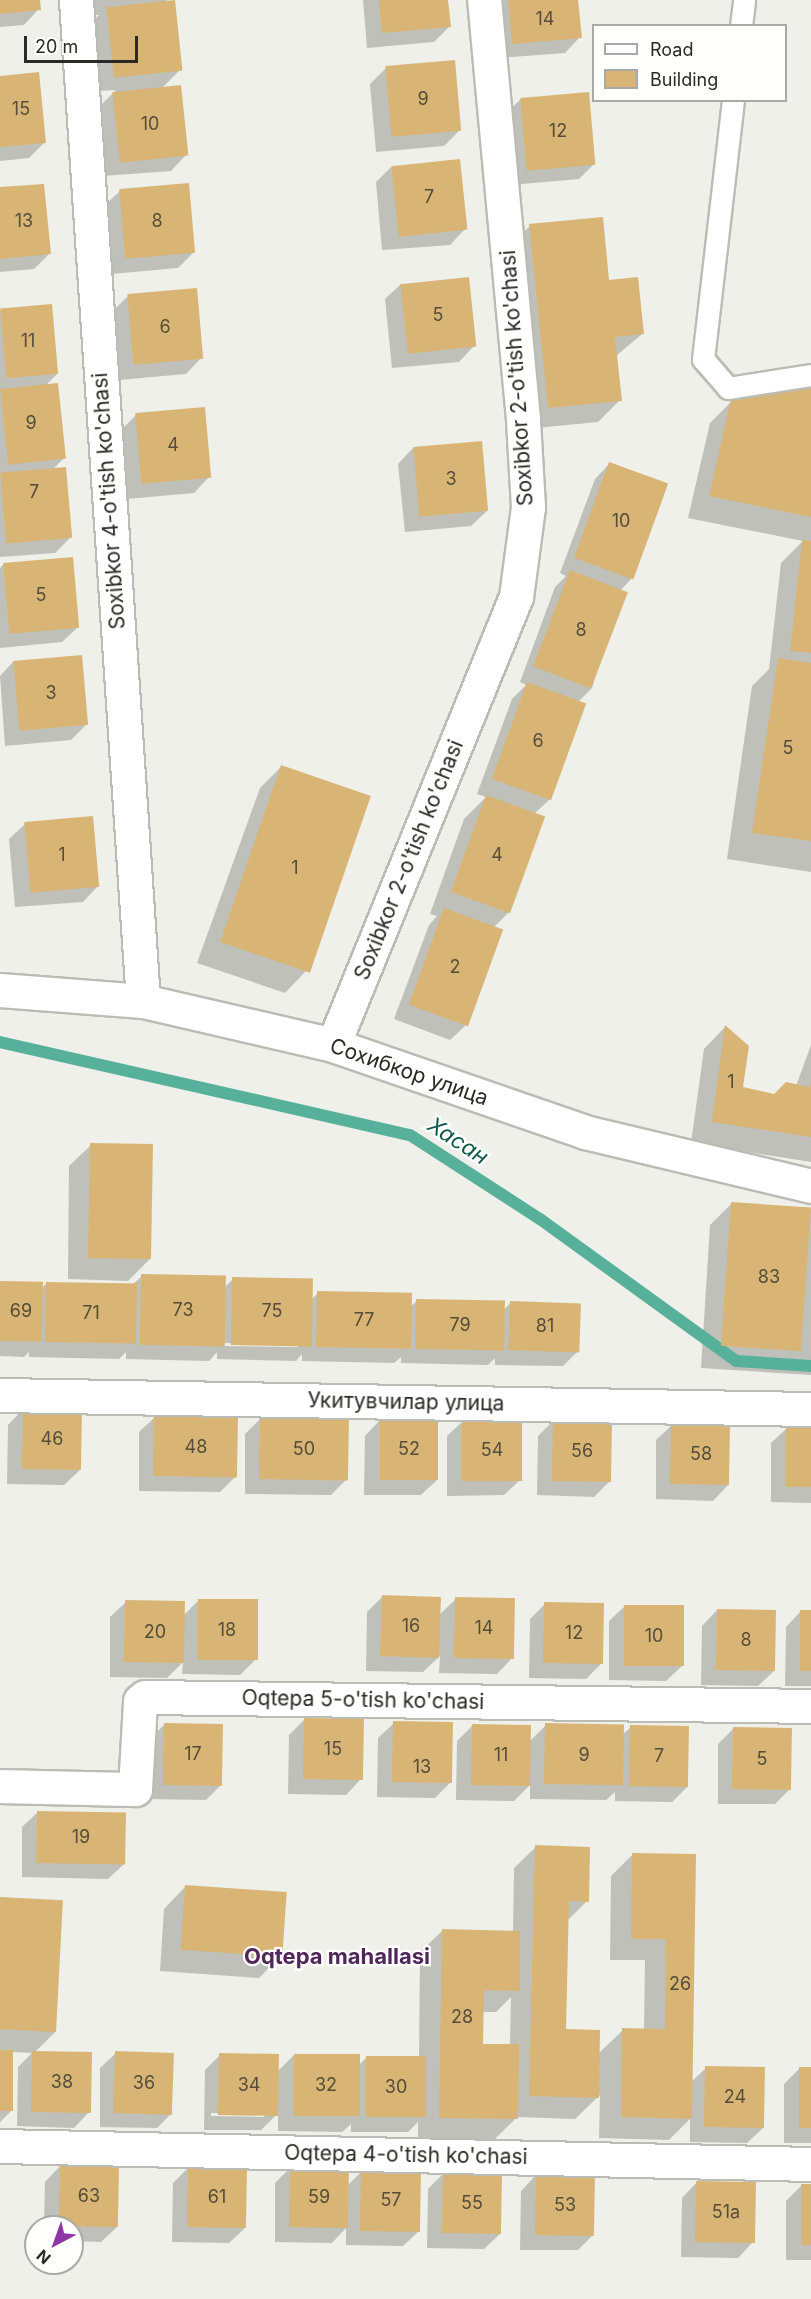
<!DOCTYPE html>
<html>
<head>
<meta charset="utf-8">
<style>
  body { margin:0 }
  #map { position:relative; width:811px; height:2299px; overflow:hidden; background:#eff0e9; font-family:Inter,sans-serif }
  div>[style] { position:absolute }
  [style*='--x'] { left:calc(var(--x)*1px); top:calc(var(--y)*1px); width:calc(var(--w)*1px); rotate:calc(var(--a)*1deg) }
  .shadow>* { inset:0; background:#0003 }
  .stream>* { height:12px; margin:-6px; padding:0 6px; transform-origin:6px; border-radius:6px; background:#57b09a }
  .building>* { inset:0; background:#d8b574; transform-origin:0 0 }
  .roads { filter:drop-shadow(2px 0 #bbbcb5) drop-shadow(-2px 0 #bbbcb5) drop-shadow(0 2px #bbbcb5) drop-shadow(0 -2px #bbbcb5) }
  .lane>* { height:21px; margin:-10.5px; padding:0 10.5px; transform-origin:10.5px; border-radius:10.5px; background:#fff }
  .street>* { height:33px; margin:-16.5px; padding:0 16.5px; transform-origin:16.5px; border-radius:16.5px; background:#fff }
  span { translate:-50% -50%; white-space:nowrap; text-align:center; line-height:1.15; -webkit-text-stroke:4.5px #fffffe; paint-order:stroke }
  .number-label { font-size:18px; color:#554d3a }
  .number-label span { -webkit-text-stroke-width:0 }
  .street-label { font-size:21px; color:#292a27 }
  .water-label { font-size:22px; color:#0e594a; font-style:italic }
  .neighbourhood-label { font-size:22px; color:#50265b; font-weight:700 }
  .legend { position:absolute; left:592px; top:24px; width:195px; height:78px; box-sizing:border-box; background:#fffffe; border:2px solid #a9aaa8; margin:0; padding:8px 10px; list-style:none; font-size:18px; color:#292a27 }
  .legend li { display:flex; align-items:center; gap:12px; height:30px }
  .legend b { width:30px; border:2px solid #a9aaa8 }
  .north { position:absolute; left:24px; top:2215px; width:60px; height:60px; box-sizing:border-box; background:#fffffe; border:2px solid #a9aaa8; border-radius:50%; rotate:221deg; font-size:16px; font-weight:700; line-height:24px; text-align:center; color:#292a27 }
  .north::after { content:''; display:block; margin:auto; width:21px; height:27px; background:#8f38a5; clip-path:polygon(50% 0,100% 100%,50% 72%,0 100%) }
  .scale { position:absolute; left:24px; top:36px; width:114px; height:27px; box-sizing:border-box; border:3px solid #292a27; border-top:0; padding-left:8px; font-size:18px; line-height:21px; white-space:nowrap; color:#292a27; -webkit-text-stroke:4px #fffffe; paint-order:stroke }
</style>
</head>
<body>
<div id="map">
  <div class="shadow">
    <i style="clip-path:polygon(0 0,38px 0,39px 9px,24px 25px,0 27px)"></i>
    <i style="clip-path:polygon(89px 0,167px 0,180px 70px,162px 88px,186px 155px,171px 171px,103px 176px,98px 108px,116px 90px,98px 91px,91px 23px,99px 15px,90px 15px)"></i>
    <i style="clip-path:polygon(363px 0,447px 0,449px 27px,434px 42px,367px 48px)"></i>
    <i style="clip-path:polygon(492px 0,577px 0,580px 37px,565px 53px,498px 58px)"></i>
    <i style="clip-path:polygon(386px 68px,459px 131px,444px 146px,376px 152px,370px 84px)"></i>
    <i style="clip-path:polygon(0 77px,44px 143px,29px 158px,0 161px)"></i>
    <i style="clip-path:polygon(521px 99px,594px 164px,579px 179px,511px 185px,505px 114px)"></i>
    <i style="clip-path:polygon(391px 167px,465px 229px,450px 245px,382px 250px,376px 182px)"></i>
    <i style="clip-path:polygon(0 189px,49px 254px,34px 269px,0 272px)"></i>
    <i style="clip-path:polygon(120px 191px,193px 253px,178px 268px,111px 274px,104px 206px)"></i>
    <i style="clip-path:polygon(530px 226px,642px 334px,616px 356px,620px 400px,598px 422px,526px 429px,508px 247px)"></i>
    <i style="clip-path:polygon(401px 284px,474px 346px,459px 362px,392px 368px,385px 299px)"></i>
    <i style="clip-path:polygon(128px 296px,201px 358px,186px 374px,119px 380px,113px 311px)"></i>
    <i style="clip-path:polygon(0 310px,57px 374px,45px 386px,64px 458px,52px 470px,71px 537px,55px 553px,0 557px)"></i>
    <i style="clip-path:polygon(811px 389px,811px 872px,727px 859px,752px 686px,769px 669px,781px 563px,803px 541px,688px 518px,710px 423px,732px 401px)"></i>
    <i style="clip-path:polygon(136px 415px,209px 477px,194px 493px,127px 499px,121px 430px)"></i>
    <i style="clip-path:polygon(413px 448px,487px 511px,471px 526px,405px 532px,398px 464px)"></i>
    <i style="clip-path:polygon(610px 463px,631px 579px,620px 591px,592px 688px,577px 703px,549px 800px,533px 815px,508px 913px,493px 928px,466px 1025px,450px 1040px,394px 1019px,429px 925px,437px 916px,430px 914px,464px 819px,486px 797px,477px 794px,512px 699px,526px 685px,520px 682px,555px 587px,566px 576px,560px 573px,595px 479px)"></i>
    <i style="clip-path:polygon(4px 564px,78px 627px,62px 642px,0 648px,0 568px)"></i>
    <i style="clip-path:polygon(13px 662px,87px 724px,71px 740px,5px 746px,0 676px)"></i>
    <i style="clip-path:polygon(282px 766px,306px 971px,285px 993px,197px 963px,260px 788px)"></i>
    <i style="clip-path:polygon(25px 824px,98px 886px,83px 902px,15px 907px,9px 839px)"></i>
    <i style="clip-path:polygon(725px 1027px,741px 1089px,775px 1095px,796px 1086px,811px 1045px,811px 1162px,691px 1143px,704px 1049px)"></i>
    <i style="clip-path:polygon(91px 1145px,150px 1259px,128px 1281px,68px 1279px,69px 1166px)"></i>
    <i style="clip-path:polygon(732px 1203px,811px 1209px,811px 1375px,701px 1368px,710px 1225px)"></i>
    <i style="clip-path:polygon(evenodd,142px 1276px,225px 1287px,233px 1279px,312px 1299px,318px 1293px,410px 1307px,417px 1301px,504px 1310px,511px 1302px,578px 1351px,563px 1366px,495px 1365px,495px 1358px,488px 1365px,401px 1363px,401px 1357px,394px 1363px,302px 1361px,302px 1354px,296px 1361px,217px 1359px,217px 1352px,209px 1361px,126px 1359px,126px 1352px,119px 1359px,29px 1357px,29px 1352px,24px 1357px,0 1356px,0 1282px,41px 1289px,46px 1284px,132px 1285px,142px 1276px,224px 1343px,298px 1344px,298px 1347px,224px 1346px,224px 1343px)"></i>
    <i style="clip-path:polygon(23px 1409px,80px 1470px,64px 1485px,7px 1484px,8px 1425px)"></i>
    <i style="clip-path:polygon(155px 1417px,235px 1477px,220px 1492px,139px 1491px,139px 1432px)"></i>
    <i style="clip-path:polygon(260px 1419px,347px 1479px,331px 1495px,245px 1494px,245px 1434px)"></i>
    <i style="clip-path:polygon(380px 1420px,437px 1480px,421px 1495px,364px 1495px,365px 1436px)"></i>
    <i style="clip-path:polygon(463px 1421px,520px 1480px,504px 1495px,447px 1496px,447px 1436px)"></i>
    <i style="clip-path:polygon(553px 1421px,610px 1481px,594px 1497px,537px 1495px,538px 1436px)"></i>
    <i style="clip-path:polygon(672px 1425px,728px 1485px,713px 1501px,656px 1499px,656px 1440px)"></i>
    <i style="clip-path:polygon(787px 1428px,811px 1428px,811px 1503px,771px 1502px,771px 1443px)"></i>
    <i style="clip-path:polygon(382px 1597px,439px 1615px,456px 1599px,512px 1658px,497px 1674px,439px 1673px,440px 1656px,423px 1672px,366px 1671px,367px 1612px)"></i>
    <i style="clip-path:polygon(199px 1600px,255px 1660px,240px 1675px,182px 1674px,183px 1662px,167px 1678px,110px 1677px,110px 1617px,126px 1602px,183px 1616px)"></i>
    <i style="clip-path:polygon(545px 1604px,601px 1664px,586px 1679px,529px 1678px,530px 1619px)"></i>
    <i style="clip-path:polygon(625px 1606px,682px 1666px,666px 1681px,609px 1680px,609px 1621px)"></i>
    <i style="clip-path:polygon(717px 1610px,774px 1671px,758px 1686px,701px 1685px,702px 1626px)"></i>
    <i style="clip-path:polygon(801px 1611px,811px 1611px,811px 1686px,785px 1686px,786px 1627px)"></i>
    <i style="clip-path:polygon(304px 1720px,361px 1779px,346px 1795px,288px 1794px,289px 1735px)"></i>
    <i style="clip-path:polygon(394px 1723px,450px 1783px,435px 1798px,377px 1797px,378px 1738px)"></i>
    <i style="clip-path:polygon(164px 1725px,221px 1785px,206px 1800px,148px 1799px,149px 1740px)"></i>
    <i style="clip-path:polygon(473px 1725px,530px 1741px,546px 1725px,622px 1735px,631px 1727px,687px 1787px,672px 1802px,615px 1801px,615px 1792px,606px 1800px,530px 1799px,530px 1785px,514px 1801px,456px 1800px,457px 1741px)"></i>
    <i style="clip-path:polygon(733px 1729px,790px 1789px,775px 1804px,718px 1804px,718px 1744px)"></i>
    <i style="clip-path:polygon(38px 1812px,124px 1864px,108px 1879px,22px 1877px,22px 1827px)"></i>
    <i style="clip-path:polygon(evenodd,536px 1847px,587px 1901px,567px 1921px,564px 2031px,598px 2054px,623px 2030px,644px 2030px,645px 1960px,610px 1960px,611px 1876px,633px 1854px,694px 1855px,691px 2082px,706px 2068px,763px 2128px,747px 2143px,690px 2142px,690px 2119px,669px 2140px,599px 2138px,600px 2095px,575px 2119px,517px 2117px,494px 2140px,418px 2139px,418px 2122px,408px 2132px,351px 2132px,351px 2124px,342px 2132px,278px 2131px,278px 2113px,261px 2130px,204px 2130px,205px 2070px,220px 2055px,277px 2072px,294px 2055px,358px 2066px,367px 2057px,419px 2058px,420px 1952px,442px 1931px,513px 1932px,514px 1868px,536px 1847px,511px 1997px,510px 2045px,482px 2045px,482px 2012px,496px 2012px,511px 1997px,536px 1847px,211px 2113px,264px 2114px,264px 2117px,211px 2116px,211px 2113px)"></i>
    <i style="clip-path:polygon(185px 1887px,281px 1956px,259px 1978px,160px 1971px,164px 1909px)"></i>
    <i style="clip-path:polygon(0 1899px,56px 2031px,35px 2052px,89px 2112px,74px 2128px,17px 2126px,18px 2067px,32px 2053px,12px 2052px,11px 2111px,0 2122px)"></i>
    <i style="clip-path:polygon(116px 2053px,172px 2113px,157px 2128px,100px 2127px,100px 2068px)"></i>
    <i style="clip-path:polygon(800px 2068px,811px 2069px,811px 2143px,784px 2143px,784px 2084px)"></i>
    <i style="clip-path:polygon(60px 2166px,117px 2227px,101px 2242px,72px 2241px,72px 2227px,44px 2227px,45px 2182px)"></i>
    <i style="clip-path:polygon(291px 2167px,348px 2185px,362px 2171px,419px 2231px,403px 2246px,346px 2245px,346px 2228px,332px 2243px,275px 2242px,275px 2183px)"></i>
    <i style="clip-path:polygon(188px 2168px,245px 2228px,229px 2243px,172px 2242px,173px 2183px)"></i>
    <i style="clip-path:polygon(444px 2173px,500px 2234px,484px 2249px,427px 2248px,428px 2189px)"></i>
    <i style="clip-path:polygon(536px 2175px,593px 2235px,578px 2250px,520px 2250px,521px 2191px)"></i>
    <i style="clip-path:polygon(697px 2182px,753px 2242px,738px 2258px,681px 2257px,682px 2198px)"></i>
    <i style="clip-path:polygon(802px 2185px,811px 2186px,811px 2260px,786px 2260px,786px 2201px)"></i>
  </div>
  <div class="stream">
    <i style="--x:0;--y:1042;--w:420;--a:12.8"></i>
    <i style="--x:410;--y:1135;--w:155;--a:32.9"></i>
    <i style="--x:540;--y:1219;--w:242;--a:35.9"></i>
    <i style="--x:736;--y:1361;--w:75;--a:3.8"></i>
  </div>
  <div class="building">
    <i style="clip-path:polygon(0 0,40px 0,41px 10px,0 14px)"></i>
    <i style="left:175px;top:0;width:71px;height:69px;rotate:84deg"></i>
    <i style="clip-path:polygon(379px 0,448px 0,451px 27px,382px 33px)"></i>
    <i style="clip-path:polygon(508px 0,578px 0,582px 38px,512px 44px)"></i>
    <i style="left:455px;top:60px;width:71px;height:70px;rotate:85deg"></i>
    <i style="clip-path:polygon(39px 72px,46px 143px,0 147px,0 76px)"></i>
    <i style="left:181px;top:85px;width:71px;height:69px;rotate:84deg"></i>
    <i style="left:589px;top:92px;width:73px;height:69px;rotate:85deg"></i>
    <i style="left:460px;top:159px;width:71px;height:69px;rotate:84deg"></i>
    <i style="left:189px;top:183px;width:70px;height:70px;rotate:85deg"></i>
    <i style="clip-path:polygon(44px 184px,51px 254px,0 259px,0 187px)"></i>
    <i style="clip-path:polygon(603px 217px,609px 280px,638px 277px,644px 334px,615px 337px,622px 401px,548px 408px,529px 224px)"></i>
    <i style="left:469px;top:277px;width:70px;height:69px;rotate:84deg"></i>
    <i style="left:197px;top:288px;width:71px;height:70px;rotate:85deg"></i>
    <i style="left:52px;top:304px;width:70px;height:52px;rotate:85deg"></i>
    <i style="left:58px;top:383px;width:76px;height:58px;rotate:84deg"></i>
    <i style="clip-path:polygon(811px 387px,811px 517px,709px 496px,731px 399px)"></i>
    <i style="left:205px;top:407px;width:71px;height:70px;rotate:85deg"></i>
    <i style="left:482px;top:441px;width:70px;height:69px;rotate:85deg"></i>
    <i style="left:609px;top:462px;width:63px;height:102px;rotate:20deg"></i>
    <i style="left:66px;top:467px;width:71px;height:66px;rotate:85deg"></i>
    <i style="clip-path:polygon(802px 540px,811px 541px,811px 653px,790px 651px)"></i>
    <i style="left:73px;top:557px;width:71px;height:70px;rotate:85deg"></i>
    <i style="left:570px;top:570px;width:62px;height:103px;rotate:21deg"></i>
    <i style="left:82px;top:655px;width:70px;height:69px;rotate:85deg"></i>
    <i style="clip-path:polygon(778px 658px,811px 663px,811px 841px,752px 833px)"></i>
    <i style="left:527px;top:682px;width:63px;height:103px;rotate:20deg"></i>
    <i style="left:281px;top:765px;width:95px;height:187px;rotate:19deg"></i>
    <i style="left:486px;top:795px;width:63px;height:103px;rotate:20deg"></i>
    <i style="left:93px;top:816px;width:71px;height:69px;rotate:85deg"></i>
    <i style="left:444px;top:908px;width:63px;height:103px;rotate:20deg"></i>
    <i style="clip-path:polygon(725px 1025px,749px 1046px,743px 1087px,774px 1094px,786px 1082px,809px 1087px,811px 1082px,811px 1137px,712px 1122px)"></i>
    <i style="left:90px;top:1143px;width:63px;height:115px;rotate:1deg"></i>
    <i style="left:731px;top:1202px;width:80px;height:144px;rotate:4deg"></i>
    <i style="left:141px;top:1274px;width:85px;height:71px;rotate:1deg"></i>
    <i style="left:232px;top:1277px;width:81px;height:68px;rotate:1deg"></i>
    <i style="left:0;top:1281px;width:43px;height:60px;rotate:1deg"></i>
    <i style="left:46px;top:1282px;width:91px;height:60px;rotate:1deg"></i>
    <i style="left:317px;top:1291px;width:95px;height:56px;rotate:1deg"></i>
    <i style="left:416px;top:1299px;width:89px;height:50px;rotate:1deg"></i>
    <i style="left:510px;top:1301px;width:71px;height:49px;rotate:2deg"></i>
    <i style="left:23px;top:1408px;width:59px;height:61px;rotate:1deg"></i>
    <i style="left:154px;top:1415px;width:84px;height:61px;rotate:1deg"></i>
    <i style="left:260px;top:1417px;width:89px;height:62px;rotate:1deg"></i>
    <i style="left:380px;top:1419px;width:58px;height:61px"></i>
    <i style="left:462px;top:1419px;width:60px;height:62px"></i>
    <i style="left:553px;top:1420px;width:59px;height:61px;rotate:1deg"></i>
    <i style="left:671px;top:1423px;width:59px;height:61px;rotate:1deg"></i>
    <i style="left:786px;top:1426px;width:25px;height:61px"></i>
    <i style="left:382px;top:1595px;width:59px;height:61px;rotate:2deg"></i>
    <i style="left:455px;top:1597px;width:60px;height:61px;rotate:1deg"></i>
    <i style="left:198px;top:1599px;width:60px;height:61px"></i>
    <i style="left:125px;top:1600px;width:60px;height:62px;rotate:1deg"></i>
    <i style="left:544px;top:1602px;width:60px;height:61px;rotate:1deg"></i>
    <i style="left:624px;top:1605px;width:60px;height:61px"></i>
    <i style="left:717px;top:1609px;width:59px;height:61px;rotate:1deg"></i>
    <i style="left:800px;top:1610px;width:11px;height:61px"></i>
    <i style="left:304px;top:1718px;width:60px;height:61px;rotate:1deg"></i>
    <i style="left:393px;top:1721px;width:60px;height:61px;rotate:1deg"></i>
    <i style="left:164px;top:1723px;width:59px;height:62px;rotate:1deg"></i>
    <i style="left:545px;top:1723px;width:79px;height:61px;rotate:1deg"></i>
    <i style="left:472px;top:1724px;width:59px;height:61px;rotate:1deg"></i>
    <i style="left:630px;top:1725px;width:59px;height:61px;rotate:1deg"></i>
    <i style="left:733px;top:1727px;width:59px;height:62px;rotate:1deg"></i>
    <i style="left:37px;top:1811px;width:89px;height:52px;rotate:1deg"></i>
    <i style="clip-path:polygon(535px 1845px,590px 1847px,589px 1902px,569px 1901px,566px 2029px,600px 2030px,599px 2098px,529px 2096px)"></i>
    <i style="clip-path:polygon(632px 1853px,696px 1854px,692px 2119px,621px 2117px,622px 2028px,665px 2029px,666px 1939px,631px 1939px)"></i>
    <i style="left:185px;top:1885px;width:102px;height:65px;rotate:4deg"></i>
    <i style="left:0;top:1897px;width:63px;height:132px;rotate:3deg"></i>
    <i style="clip-path:polygon(442px 1929px,520px 1931px,520px 1991px,484px 1990px,483px 2044px,519px 2044px,518px 2119px,439px 2118px)"></i>
    <i style="left:0;top:2050px;width:13px;height:61px"></i>
    <i style="left:32px;top:2051px;width:60px;height:61px;rotate:1deg"></i>
    <i style="left:115px;top:2051px;width:59px;height:62px;rotate:2deg"></i>
    <i style="left:219px;top:2053px;width:60px;height:62px;rotate:1deg"></i>
    <i style="left:294px;top:2054px;width:66px;height:62px"></i>
    <i style="left:366px;top:2056px;width:60px;height:61px"></i>
    <i style="left:705px;top:2066px;width:60px;height:61px;rotate:1deg"></i>
    <i style="left:799px;top:2067px;width:12px;height:61px"></i>
    <i style="left:60px;top:2165px;width:59px;height:61px;rotate:1deg"></i>
    <i style="left:188px;top:2166px;width:59px;height:61px;rotate:1deg"></i>
    <i style="left:290px;top:2166px;width:59px;height:61px;rotate:1deg"></i>
    <i style="left:361px;top:2169px;width:60px;height:62px;rotate:1deg"></i>
    <i style="left:443px;top:2172px;width:59px;height:61px;rotate:1deg"></i>
    <i style="left:536px;top:2174px;width:59px;height:61px;rotate:1deg"></i>
    <i style="left:696px;top:2181px;width:60px;height:61px;rotate:1deg"></i>
    <i style="left:801px;top:2184px;width:10px;height:61px"></i>
  </div>
  <div class="roads">
    <div class="lane">
      <i style="--x:741;--y:26;--w:26;--a:-83"></i>
      <i style="--x:733;--y:100;--w:261;--a:96.6"></i>
      <i style="--x:703;--y:359;--w:38;--a:49"></i>
      <i style="--x:728;--y:388;--w:84;--a:-8.9"></i>
    </div>
    <div class="street">
      <i style="--x:76;--y:0;--w:1003;--a:86.17"></i>
      <i style="--x:0;--y:990;--w:143;--a:4.4"></i>
      <i style="--x:143;--y:1001;--w:195;--a:13"></i>
      <i style="--x:333;--y:1045;--w:267;--a:19"></i>
      <i style="--x:585;--y:1132;--w:232;--a:13.4"></i>
      <i style="--x:333;--y:1045;--w:484;--a:-67.8"></i>
      <i style="--x:516;--y:597;--w:91;--a:-82.4"></i>
      <i style="--x:528;--y:507;--w:88;--a:-93.3"></i>
      <i style="--x:523;--y:419;--w:421;--a:-95.3"></i>
      <i style="--x:0;--y:1395;--w:811;--a:0.99"></i>
      <i style="--x:0;--y:1786;--w:135;--a:1.3"></i>
      <i style="--x:135;--y:1789;--w:88;--a:-86.7"></i>
      <i style="--x:140;--y:1701;--w:6;--a:-39"></i>
      <i style="--x:145;--y:1697;--w:666;--a:0.77"></i>
      <i style="--x:0;--y:2146;--w:811;--a:1.27"></i>
    </div>
  </div>
  <div class="number-label">
    <span style="left:545px;top:19px">14</span>
    <span style="left:423px;top:99px">9</span>
    <span style="left:21px;top:109px">15</span>
    <span style="left:150px;top:124px">10</span>
    <span style="left:558px;top:131px">12</span>
    <span style="left:429px;top:197px">7</span>
    <span style="left:24px;top:221px">13</span>
    <span style="left:157px;top:221px">8</span>
    <span style="left:438px;top:315px">5</span>
    <span style="left:165px;top:327px">6</span>
    <span style="left:28px;top:341px">11</span>
    <span style="left:31px;top:423px">9</span>
    <span style="left:173px;top:445px">4</span>
    <span style="left:451px;top:479px">3</span>
    <span style="left:34px;top:492px">7</span>
    <span style="left:621px;top:521px">10</span>
    <span style="left:41px;top:595px">5</span>
    <span style="left:581px;top:630px">8</span>
    <span style="left:51px;top:693px">3</span>
    <span style="left:538px;top:741px">6</span>
    <span style="left:788px;top:748px">5</span>
    <span style="left:62px;top:855px">1</span>
    <span style="left:497px;top:855px">4</span>
    <span style="left:295px;top:868px">1</span>
    <span style="left:455px;top:967px">2</span>
    <span style="left:731px;top:1082px">1</span>
    <span style="left:769px;top:1277px">83</span>
    <span style="left:183px;top:1310px">73</span>
    <span style="left:21px;top:1311px">69</span>
    <span style="left:272px;top:1311px">75</span>
    <span style="left:91px;top:1313px">71</span>
    <span style="left:364px;top:1320px">77</span>
    <span style="left:460px;top:1325px">79</span>
    <span style="left:545px;top:1326px">81</span>
    <span style="left:52px;top:1439px">46</span>
    <span style="left:196px;top:1447px">48</span>
    <span style="left:304px;top:1449px">50</span>
    <span style="left:409px;top:1449px">52</span>
    <span style="left:492px;top:1450px">54</span>
    <span style="left:582px;top:1451px">56</span>
    <span style="left:701px;top:1454px">58</span>
    <span style="left:411px;top:1626px">16</span>
    <span style="left:484px;top:1628px">14</span>
    <span style="left:227px;top:1630px">18</span>
    <span style="left:155px;top:1632px">20</span>
    <span style="left:574px;top:1633px">12</span>
    <span style="left:654px;top:1636px">10</span>
    <span style="left:746px;top:1640px">8</span>
    <span style="left:333px;top:1749px">15</span>
    <span style="left:193px;top:1754px">17</span>
    <span style="left:501px;top:1755px">11</span>
    <span style="left:584px;top:1755px">9</span>
    <span style="left:659px;top:1756px">7</span>
    <span style="left:762px;top:1759px">5</span>
    <span style="left:422px;top:1767px">13</span>
    <span style="left:81px;top:1837px">19</span>
    <span style="left:680px;top:1984px">26</span>
    <span style="left:462px;top:2017px">28</span>
    <span style="left:62px;top:2082px">38</span>
    <span style="left:144px;top:2083px">36</span>
    <span style="left:249px;top:2085px">34</span>
    <span style="left:326px;top:2085px">32</span>
    <span style="left:396px;top:2087px">30</span>
    <span style="left:735px;top:2097px">24</span>
    <span style="left:89px;top:2196px">63</span>
    <span style="left:217px;top:2197px">61</span>
    <span style="left:319px;top:2197px">59</span>
    <span style="left:391px;top:2200px">57</span>
    <span style="left:472px;top:2203px">55</span>
    <span style="left:565px;top:2205px">53</span>
    <span style="left:726px;top:2212px">51a</span>
  </div>
  <div class="street-label">
    <span style="left:517px;top:378px;rotate:-94deg">Soxibkor 2-o'tish ko'chasi</span>
    <span style="left:109px;top:501px;rotate:-94deg">Soxibkor 4-o'tish ko'chasi</span>
    <span style="left:409px;top:860px;rotate:-68deg">Soxibkor 2-o'tish ko'chasi</span>
    <span style="left:409px;top:1072px;rotate:19deg">Сохибкор улица</span>
    <span style="left:406px;top:1402px;rotate:1deg">Укитувчилар улица</span>
    <span style="left:363px;top:1700px;rotate:1deg">Oqtepa 5-o'tish ko'chasi</span>
    <span style="left:406px;top:2155px;rotate:1deg">Oqtepa 4-o'tish ko'chasi</span>
  </div>
  <div class="water-label">
    <span style="left:458px;top:1141px;rotate:33deg">Хасан</span>
  </div>
  <div class="neighbourhood-label">
    <span style="left:337px;top:1957px">Oqtepa mahallasi</span>
  </div>
  <ul class="legend">
  <li><b style="height:8px;background:#fff"></b>Road</li>
  <li><b style="height:16px;background:#d8b574"></b>Building</li>
  </ul>
  <div class="north">N</div>
  <div class="scale">20 m</div>
</div>
</body>
</html>
